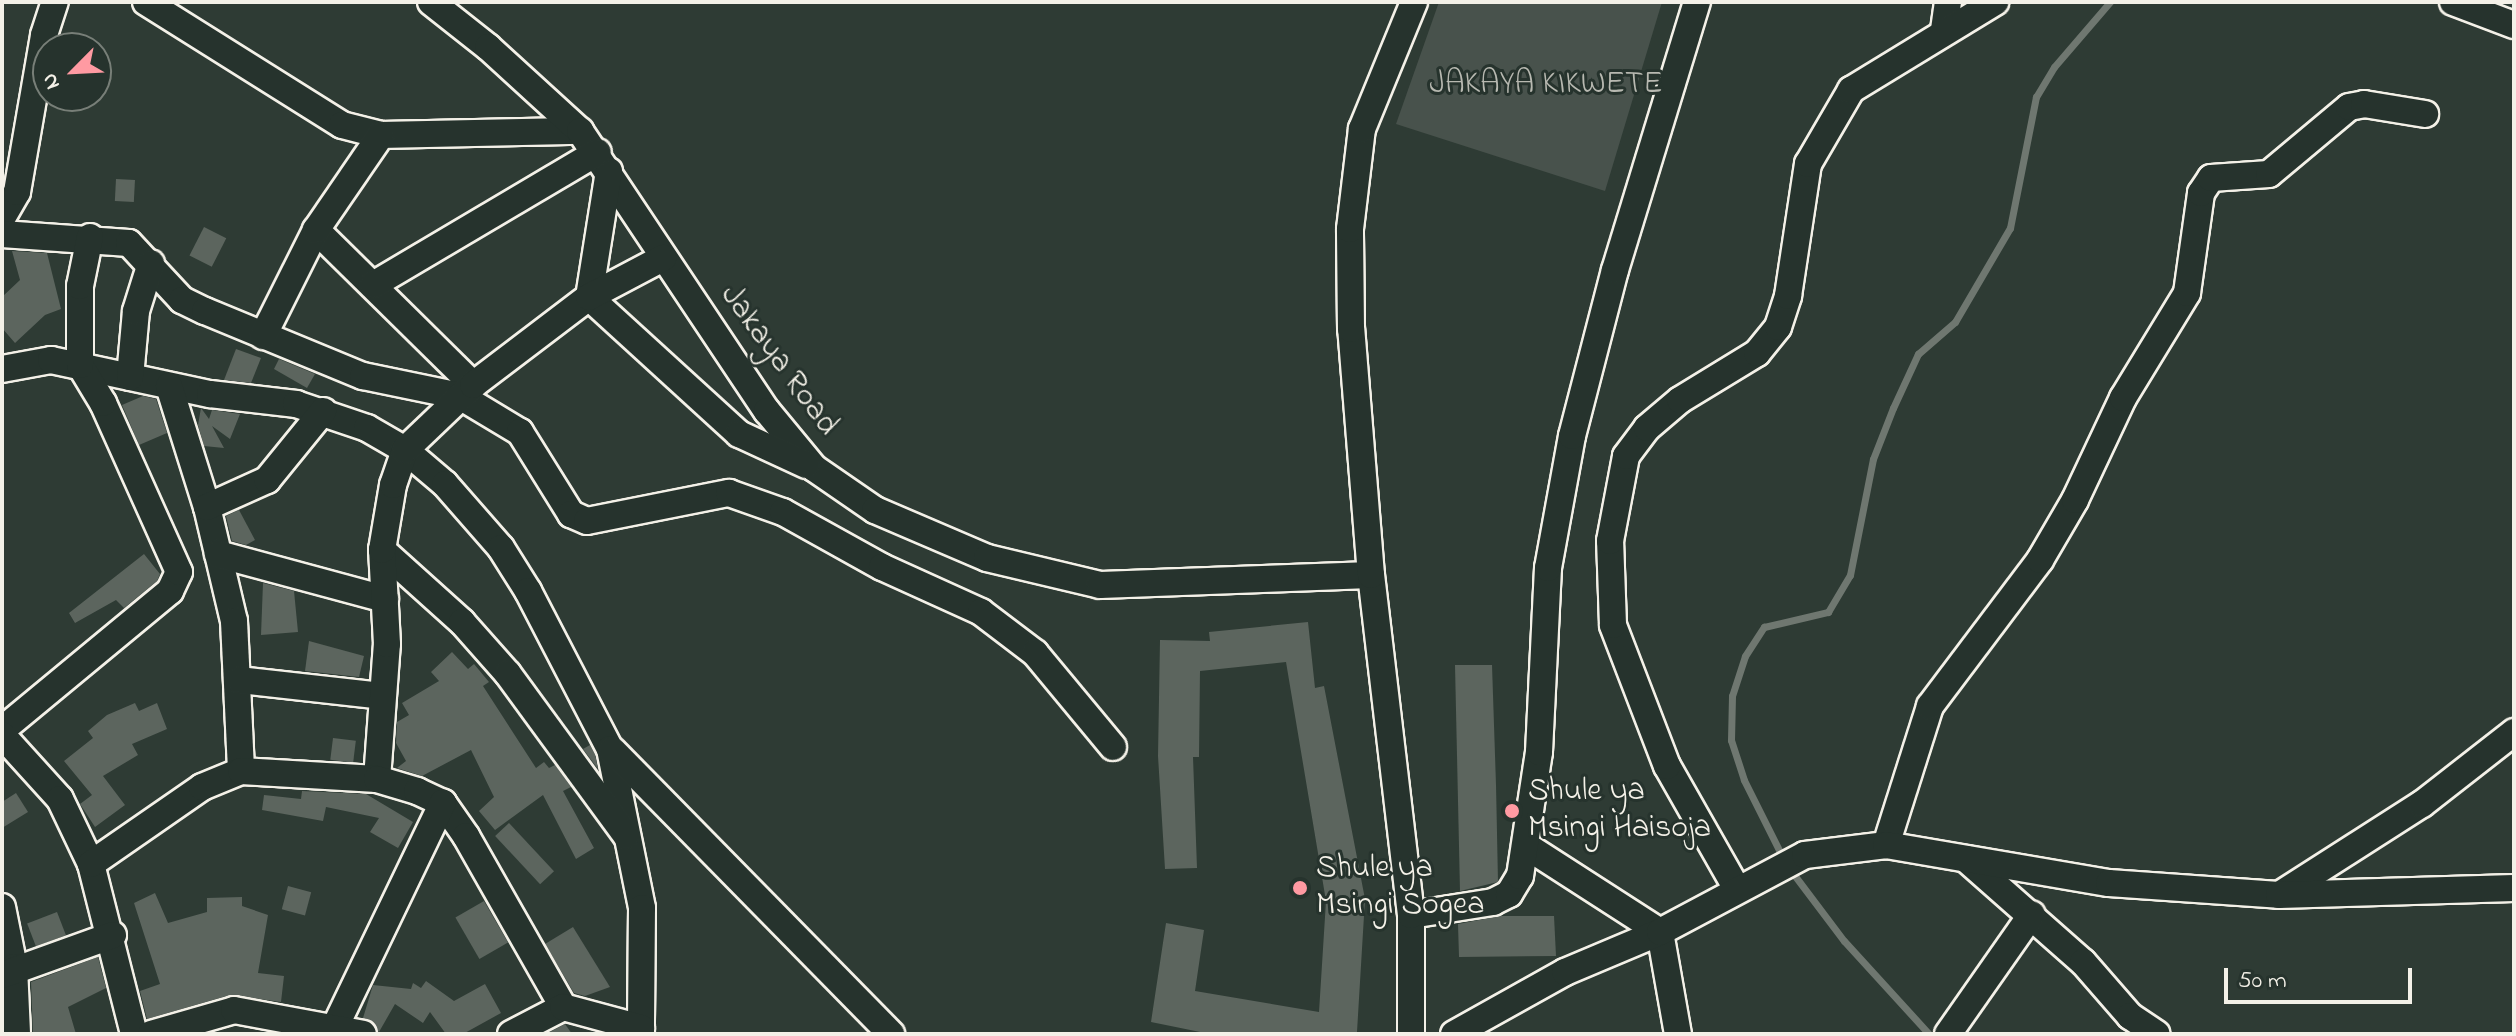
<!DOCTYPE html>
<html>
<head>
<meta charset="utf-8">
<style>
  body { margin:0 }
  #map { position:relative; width:2516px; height:1036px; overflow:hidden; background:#2e3b34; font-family:"Indie Flower",sans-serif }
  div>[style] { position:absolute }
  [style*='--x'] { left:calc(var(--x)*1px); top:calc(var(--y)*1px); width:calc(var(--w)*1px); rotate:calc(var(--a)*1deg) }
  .green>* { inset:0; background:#48524c }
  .stream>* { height:7px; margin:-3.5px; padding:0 3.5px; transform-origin:3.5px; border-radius:3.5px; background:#6f7770 }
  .building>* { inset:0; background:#5c655e; transform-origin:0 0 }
  .roads { filter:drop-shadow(2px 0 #f4f1e8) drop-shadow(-2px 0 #f4f1e8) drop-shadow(0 2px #f4f1e8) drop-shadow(0 -2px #f4f1e8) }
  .minor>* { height:26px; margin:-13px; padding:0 13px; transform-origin:13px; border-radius:13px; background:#26332d }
  .dots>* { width:22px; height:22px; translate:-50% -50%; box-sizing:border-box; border:4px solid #26332d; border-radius:50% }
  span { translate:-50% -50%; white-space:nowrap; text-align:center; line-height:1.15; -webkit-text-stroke:6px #26332d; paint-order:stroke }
  .park-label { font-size:32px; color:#b8b9b1 }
  .street-label { font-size:32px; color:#f4f1e8 }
  .poi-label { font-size:32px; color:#f4f1e8 }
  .left { translate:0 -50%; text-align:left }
  .frame { position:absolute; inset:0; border:4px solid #f4f1e8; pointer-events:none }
  .north { position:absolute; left:32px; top:32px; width:80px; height:80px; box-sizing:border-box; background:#26332d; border:2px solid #787f78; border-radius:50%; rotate:246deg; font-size:22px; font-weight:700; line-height:32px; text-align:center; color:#f4f1e8 }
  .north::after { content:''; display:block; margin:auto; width:28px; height:36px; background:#ff9aa2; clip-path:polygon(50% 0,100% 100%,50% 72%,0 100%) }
  .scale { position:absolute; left:2224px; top:968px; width:188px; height:36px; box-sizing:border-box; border:4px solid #f4f1e8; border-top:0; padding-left:10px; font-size:24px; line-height:28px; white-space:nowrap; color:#f4f1e8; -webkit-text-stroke:6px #26332d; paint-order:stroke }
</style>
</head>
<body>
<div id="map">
  <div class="green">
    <i style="clip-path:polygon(1439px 2px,1662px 2px,1605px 191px,1396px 124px)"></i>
  </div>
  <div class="stream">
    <i style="--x:1929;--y:1034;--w:126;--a:-132.4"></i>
    <i style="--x:1844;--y:941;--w:96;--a:-127"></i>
    <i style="--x:1786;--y:864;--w:94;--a:-116.6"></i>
    <i style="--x:1744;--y:780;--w:42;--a:-108"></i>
    <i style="--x:1731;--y:740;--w:44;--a:-88.7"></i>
    <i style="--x:1732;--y:696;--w:42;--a:-72"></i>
    <i style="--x:1745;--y:656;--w:35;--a:-57"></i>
    <i style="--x:1764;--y:627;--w:66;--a:-13.2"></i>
    <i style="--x:1828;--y:612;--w:43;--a:-59.3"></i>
    <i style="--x:1850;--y:575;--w:118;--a:-78.8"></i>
    <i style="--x:1873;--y:459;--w:55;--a:-68.6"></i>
    <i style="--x:1893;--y:408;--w:60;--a:-65.2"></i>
    <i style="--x:1918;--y:354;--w:49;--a:-40.9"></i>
    <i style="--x:1955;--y:322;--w:109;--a:-59.7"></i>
    <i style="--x:2010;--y:228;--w:134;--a:-78.8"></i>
    <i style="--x:2036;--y:97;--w:35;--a:-59"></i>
    <i style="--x:2054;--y:67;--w:86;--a:-49.3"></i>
  </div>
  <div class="building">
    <i style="left:116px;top:179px;width:19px;height:22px;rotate:3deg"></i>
    <i style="left:204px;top:227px;width:25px;height:32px;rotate:27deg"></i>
    <i style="clip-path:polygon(12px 251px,47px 253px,61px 309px,45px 315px,15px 343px,2px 328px,2px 297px,20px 280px)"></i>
    <i style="clip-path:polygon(236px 349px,261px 358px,251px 383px,224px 380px)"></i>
    <i style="clip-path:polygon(279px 359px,315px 374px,307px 388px,274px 369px)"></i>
    <i style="clip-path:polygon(143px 396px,156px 399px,167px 433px,139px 445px,122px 405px)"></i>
    <i style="clip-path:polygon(201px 408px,209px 419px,212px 410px,240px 414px,230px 439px,212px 426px,224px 448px,204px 446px,198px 425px)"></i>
    <i style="clip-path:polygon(239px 510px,255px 540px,246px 545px,232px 541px,226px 516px)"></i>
    <i style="clip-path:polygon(144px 554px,160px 574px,157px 581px,124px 608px,116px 600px,75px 623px,69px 613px)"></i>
    <i style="clip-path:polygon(263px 583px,294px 591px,298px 632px,261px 635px)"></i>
    <i style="clip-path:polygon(1308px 622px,1315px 688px,1324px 686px,1365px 899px,1357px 1032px,1210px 1034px,1151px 1022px,1166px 923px,1204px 930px,1195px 991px,1319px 1012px,1326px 901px,1286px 662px,1200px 671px,1199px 757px,1193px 757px,1197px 868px,1165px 869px,1158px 756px,1160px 640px,1210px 641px,1209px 632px)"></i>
    <i style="clip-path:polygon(309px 641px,364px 656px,359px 677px,305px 671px)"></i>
    <i style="clip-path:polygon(452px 652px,468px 669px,474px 664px,489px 682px,483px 686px,536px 768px,544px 762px,549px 768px,555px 765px,571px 787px,563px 791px,594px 848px,576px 859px,543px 795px,495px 830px,479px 811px,494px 797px,471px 750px,422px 776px,397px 768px,406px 761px,396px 743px,397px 722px,409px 715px,402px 703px,439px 681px,431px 672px)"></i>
    <i style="clip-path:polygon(1455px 665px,1492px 665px,1496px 785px,1498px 882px,1460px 891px)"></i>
    <i style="clip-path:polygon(135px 703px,139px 711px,157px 703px,167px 729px,132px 744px,138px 755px,103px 776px,125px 805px,95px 827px,80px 804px,92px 795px,64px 761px,93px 738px,88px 731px,107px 715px)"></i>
    <i style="left:333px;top:738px;width:23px;height:22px;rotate:7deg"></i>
    <i style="clip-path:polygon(590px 745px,595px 754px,598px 769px,583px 749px)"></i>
    <i style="clip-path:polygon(302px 791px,366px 794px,413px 822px,398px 848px,370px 832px,379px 818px,326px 807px,323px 821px,262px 810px,264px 795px,301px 799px)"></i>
    <i style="clip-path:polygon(16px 793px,28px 812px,2px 828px,2px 802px)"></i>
    <i style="left:509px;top:823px;width:66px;height:19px;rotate:47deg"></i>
    <i style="left:288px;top:886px;width:24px;height:24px;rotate:15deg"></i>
    <i style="clip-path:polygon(155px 893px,168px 923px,207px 912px,207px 898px,242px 897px,242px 906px,268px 915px,258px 973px,284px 976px,281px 1002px,230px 995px,147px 1019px,140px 991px,160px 984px,134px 903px)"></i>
    <i style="left:484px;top:901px;width:48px;height:33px;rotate:60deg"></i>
    <i style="left:57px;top:912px;width:25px;height:32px;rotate:69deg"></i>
    <i style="clip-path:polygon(1500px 916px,1554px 916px,1556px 956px,1459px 957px,1458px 924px)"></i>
    <i style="clip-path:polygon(573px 927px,610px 987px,585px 996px,574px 993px,545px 944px)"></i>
    <i style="clip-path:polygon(98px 957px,106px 988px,68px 1007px,76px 1034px,33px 1033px,31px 982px)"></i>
    <i style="clip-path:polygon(426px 981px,454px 1001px,485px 984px,501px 1013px,463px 1034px,446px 1034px,430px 1012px,423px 1023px,395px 1004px,379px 1032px,363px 1018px,373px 985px,411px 989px,413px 983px,421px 988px)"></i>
    <i style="clip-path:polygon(565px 1024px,572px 1034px,551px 1034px,550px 1032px)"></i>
  </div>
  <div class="roads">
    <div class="minor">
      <i style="--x:146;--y:2;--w:231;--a:32.1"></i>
      <i style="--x:342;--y:125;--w:40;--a:14.4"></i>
      <i style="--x:381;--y:135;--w:199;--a:-1.2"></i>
      <i style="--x:431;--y:2;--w:73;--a:38.3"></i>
      <i style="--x:488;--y:47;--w:125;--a:42.4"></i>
      <i style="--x:580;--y:131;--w:337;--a:56.3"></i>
      <i style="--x:767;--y:411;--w:74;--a:50.5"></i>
      <i style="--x:814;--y:468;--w:74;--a:34.5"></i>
      <i style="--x:875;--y:510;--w:122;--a:23.2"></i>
      <i style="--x:987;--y:558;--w:116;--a:13.4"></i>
      <i style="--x:1100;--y:585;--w:271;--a:-2.1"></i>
      <i style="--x:2453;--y:2;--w:65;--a:20.7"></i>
      <i style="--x:1944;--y:30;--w:28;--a:-82"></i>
      <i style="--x:609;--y:171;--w:128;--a:99"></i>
      <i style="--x:589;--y:297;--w:203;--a:42.4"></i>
      <i style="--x:739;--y:434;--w:74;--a:24.8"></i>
      <i style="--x:2;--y:218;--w:30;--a:-60"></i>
      <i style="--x:17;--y:192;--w:159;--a:-80.2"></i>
      <i style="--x:44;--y:35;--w:35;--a:-72"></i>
      <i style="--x:316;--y:230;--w:221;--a:44.6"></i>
      <i style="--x:2;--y:234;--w:127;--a:4.1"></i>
      <i style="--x:129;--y:243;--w:78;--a:47.1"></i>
      <i style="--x:182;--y:300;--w:25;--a:26"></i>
      <i style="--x:205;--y:311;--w:171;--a:22.4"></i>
      <i style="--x:363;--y:376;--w:99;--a:11.7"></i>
      <i style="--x:460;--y:396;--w:70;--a:31"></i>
      <i style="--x:520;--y:432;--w:97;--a:58.1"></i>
      <i style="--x:571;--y:514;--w:17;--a:24"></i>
      <i style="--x:587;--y:521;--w:145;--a:-11.2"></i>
      <i style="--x:729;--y:493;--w:57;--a:19.4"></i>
      <i style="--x:783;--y:512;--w:113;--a:29.1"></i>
      <i style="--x:882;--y:567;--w:109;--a:24.4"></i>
      <i style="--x:981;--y:612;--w:68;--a:37.2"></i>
      <i style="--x:1035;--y:653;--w:122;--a:50.3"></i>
      <i style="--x:373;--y:285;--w:261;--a:-30.6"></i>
      <i style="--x:263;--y:336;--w:119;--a:-63.4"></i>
      <i style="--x:316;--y:230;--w:115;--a:-55.6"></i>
      <i style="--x:2;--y:369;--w:50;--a:-10.4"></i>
      <i style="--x:51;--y:360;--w:163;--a:12.1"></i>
      <i style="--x:210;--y:394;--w:87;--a:6.6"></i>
      <i style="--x:296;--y:404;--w:75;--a:18.7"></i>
      <i style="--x:367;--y:428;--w:44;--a:30.1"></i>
      <i style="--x:405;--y:450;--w:52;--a:40.4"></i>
      <i style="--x:445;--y:484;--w:85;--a:48.8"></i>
      <i style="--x:501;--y:548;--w:51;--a:57.9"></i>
      <i style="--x:528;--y:591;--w:178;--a:62.6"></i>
      <i style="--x:610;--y:749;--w:162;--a:78.6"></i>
      <i style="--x:642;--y:908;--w:126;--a:90.5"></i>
      <i style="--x:130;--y:377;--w:66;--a:-84.8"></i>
      <i style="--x:136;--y:311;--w:50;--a:-72.6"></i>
      <i style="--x:169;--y:386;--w:127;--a:72.6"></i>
      <i style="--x:207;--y:507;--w:117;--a:76.7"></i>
      <i style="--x:234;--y:621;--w:150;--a:87.3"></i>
      <i style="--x:207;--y:507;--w:66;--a:-24.2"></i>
      <i style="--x:267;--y:480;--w:89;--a:-50.9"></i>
      <i style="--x:382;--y:550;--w:108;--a:42"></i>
      <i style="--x:462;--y:622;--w:69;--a:48.5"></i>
      <i style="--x:508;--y:674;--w:200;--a:53.8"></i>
      <i style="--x:218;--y:554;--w:173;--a:15.1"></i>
      <i style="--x:240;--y:680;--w:143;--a:6.4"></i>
      <i style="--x:2;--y:730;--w:218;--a:-39.6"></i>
      <i style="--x:170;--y:591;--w:21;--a:-65"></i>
      <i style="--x:179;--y:572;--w:185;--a:-114.2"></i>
      <i style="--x:103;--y:403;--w:44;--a:-121.2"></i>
      <i style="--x:80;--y:365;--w:79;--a:-90"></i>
      <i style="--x:80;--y:286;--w:50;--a:-78.5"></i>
      <i style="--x:2;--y:735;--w:86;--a:47.8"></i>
      <i style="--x:60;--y:799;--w:72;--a:64.5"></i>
      <i style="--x:91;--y:864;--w:175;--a:75.8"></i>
      <i style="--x:613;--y:751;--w:397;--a:45.5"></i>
      <i style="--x:377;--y:779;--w:135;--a:-85.8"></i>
      <i style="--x:387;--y:644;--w:94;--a:-93"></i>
      <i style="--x:382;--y:550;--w:66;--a:-80.4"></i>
      <i style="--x:393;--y:485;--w:37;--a:-71"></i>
      <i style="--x:405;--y:450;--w:94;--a:-43.7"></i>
      <i style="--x:473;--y:385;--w:146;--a:-37.2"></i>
      <i style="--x:589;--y:297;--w:84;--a:-27.8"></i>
      <i style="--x:1886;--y:845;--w:146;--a:-72.4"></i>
      <i style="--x:1930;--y:706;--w:183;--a:-53"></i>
      <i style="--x:2040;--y:560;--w:69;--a:-59.7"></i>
      <i style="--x:2075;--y:500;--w:113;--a:-64.8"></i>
      <i style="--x:2123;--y:398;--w:123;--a:-58.6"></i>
      <i style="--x:2187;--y:293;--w:101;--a:-82"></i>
      <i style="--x:2201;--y:193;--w:18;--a:-56"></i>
      <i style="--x:2211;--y:178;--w:58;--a:-3.9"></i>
      <i style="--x:2269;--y:174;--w:104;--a:-39.9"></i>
      <i style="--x:2349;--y:107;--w:15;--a:-11"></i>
      <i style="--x:2364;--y:104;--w:62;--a:9.3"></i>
      <i style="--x:1528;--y:847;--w:157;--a:32.8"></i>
      <i style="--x:1660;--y:932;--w:104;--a:80"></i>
      <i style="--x:1966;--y:859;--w:156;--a:41.4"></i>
      <i style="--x:2083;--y:962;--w:72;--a:49"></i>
      <i style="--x:2130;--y:1016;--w:32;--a:34"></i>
      <i style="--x:91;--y:864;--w:135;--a:-34.7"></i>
      <i style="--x:202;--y:787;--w:42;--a:-22.3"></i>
      <i style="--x:241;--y:771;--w:136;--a:3.4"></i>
      <i style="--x:377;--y:779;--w:42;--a:16.7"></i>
      <i style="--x:417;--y:791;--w:29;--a:25"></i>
      <i style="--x:443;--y:803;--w:40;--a:55.1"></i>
      <i style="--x:466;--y:836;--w:197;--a:60.4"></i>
      <i style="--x:1737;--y:889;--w:142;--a:-119.6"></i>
      <i style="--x:1667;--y:766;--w:151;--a:-111"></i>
      <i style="--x:1613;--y:625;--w:84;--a:-92"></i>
      <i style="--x:1610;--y:541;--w:86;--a:-79.3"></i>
      <i style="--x:1626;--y:456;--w:35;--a:-53"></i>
      <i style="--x:1647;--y:428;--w:43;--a:-40.3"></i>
      <i style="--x:1680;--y:400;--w:90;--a:-31.4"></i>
      <i style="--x:1757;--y:353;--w:33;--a:-51"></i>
      <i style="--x:1778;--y:327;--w:33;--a:-72"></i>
      <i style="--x:1788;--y:296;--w:134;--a:-81.4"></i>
      <i style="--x:1808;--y:164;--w:86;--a:-59.8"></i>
      <i style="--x:1851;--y:90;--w:169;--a:-31.4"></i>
      <i style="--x:2281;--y:894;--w:167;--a:-32.6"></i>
      <i style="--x:2422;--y:804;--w:117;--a:-38"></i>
      <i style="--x:2;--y:907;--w:61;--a:78.7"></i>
      <i style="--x:14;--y:967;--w:67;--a:87.4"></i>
      <i style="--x:1411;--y:915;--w:83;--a:-9"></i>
      <i style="--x:1493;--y:902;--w:18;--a:-27"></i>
      <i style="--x:1509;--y:894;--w:21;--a:-59"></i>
      <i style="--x:1520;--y:876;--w:125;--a:-81.3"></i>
      <i style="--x:1539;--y:752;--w:184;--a:-87.2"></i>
      <i style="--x:1548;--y:568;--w:134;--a:-79.7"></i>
      <i style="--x:1572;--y:436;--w:171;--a:-75.5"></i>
      <i style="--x:1615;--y:270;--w:280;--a:-73"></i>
      <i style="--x:2;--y:975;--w:118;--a:-19.8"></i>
      <i style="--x:335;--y:1027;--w:249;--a:-64.3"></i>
      <i style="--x:151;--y:1034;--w:86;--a:-16.1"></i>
      <i style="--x:234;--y:1010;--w:131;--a:10.5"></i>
      <i style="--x:511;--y:1034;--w:59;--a:-27.4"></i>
      <i style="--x:563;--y:1007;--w:81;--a:15.1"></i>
      <i style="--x:1411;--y:1034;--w:119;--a:-90"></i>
      <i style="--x:1411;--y:915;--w:342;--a:-96.7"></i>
      <i style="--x:1371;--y:575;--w:247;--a:-94.6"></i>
      <i style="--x:1351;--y:329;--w:100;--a:-90.6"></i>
      <i style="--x:1350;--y:229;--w:101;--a:-83.2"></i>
      <i style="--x:1362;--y:129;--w:137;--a:-67.7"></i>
      <i style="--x:1454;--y:1034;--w:127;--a:-29.2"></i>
      <i style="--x:1565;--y:972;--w:103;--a:-22.8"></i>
      <i style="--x:1660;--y:932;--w:164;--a:-28"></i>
      <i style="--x:1805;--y:855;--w:82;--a:-7"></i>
      <i style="--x:1886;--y:845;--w:226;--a:9.7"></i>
      <i style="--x:2109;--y:883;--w:170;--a:4"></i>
      <i style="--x:2279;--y:895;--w:235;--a:-1.7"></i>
      <i style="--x:1948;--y:1034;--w:146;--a:-55"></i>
    </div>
  </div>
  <div class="dots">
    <i style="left:1512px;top:811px;background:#ff9aa2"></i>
    <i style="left:1300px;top:888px;background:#ff9aa2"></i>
  </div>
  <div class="park-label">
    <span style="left:1546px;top:85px">JAKAYA KIKWETE</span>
  </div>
  <div class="street-label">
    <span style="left:778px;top:361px;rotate:54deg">Jakaya Road</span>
  </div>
  <div class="poi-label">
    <span class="left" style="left:1528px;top:811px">Shule ya<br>Msingi Haisoja</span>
    <span class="left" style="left:1316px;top:888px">Shule ya<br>Msingi Sogea</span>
  </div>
  <div class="frame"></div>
  <div class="north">N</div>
  <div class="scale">50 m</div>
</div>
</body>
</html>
